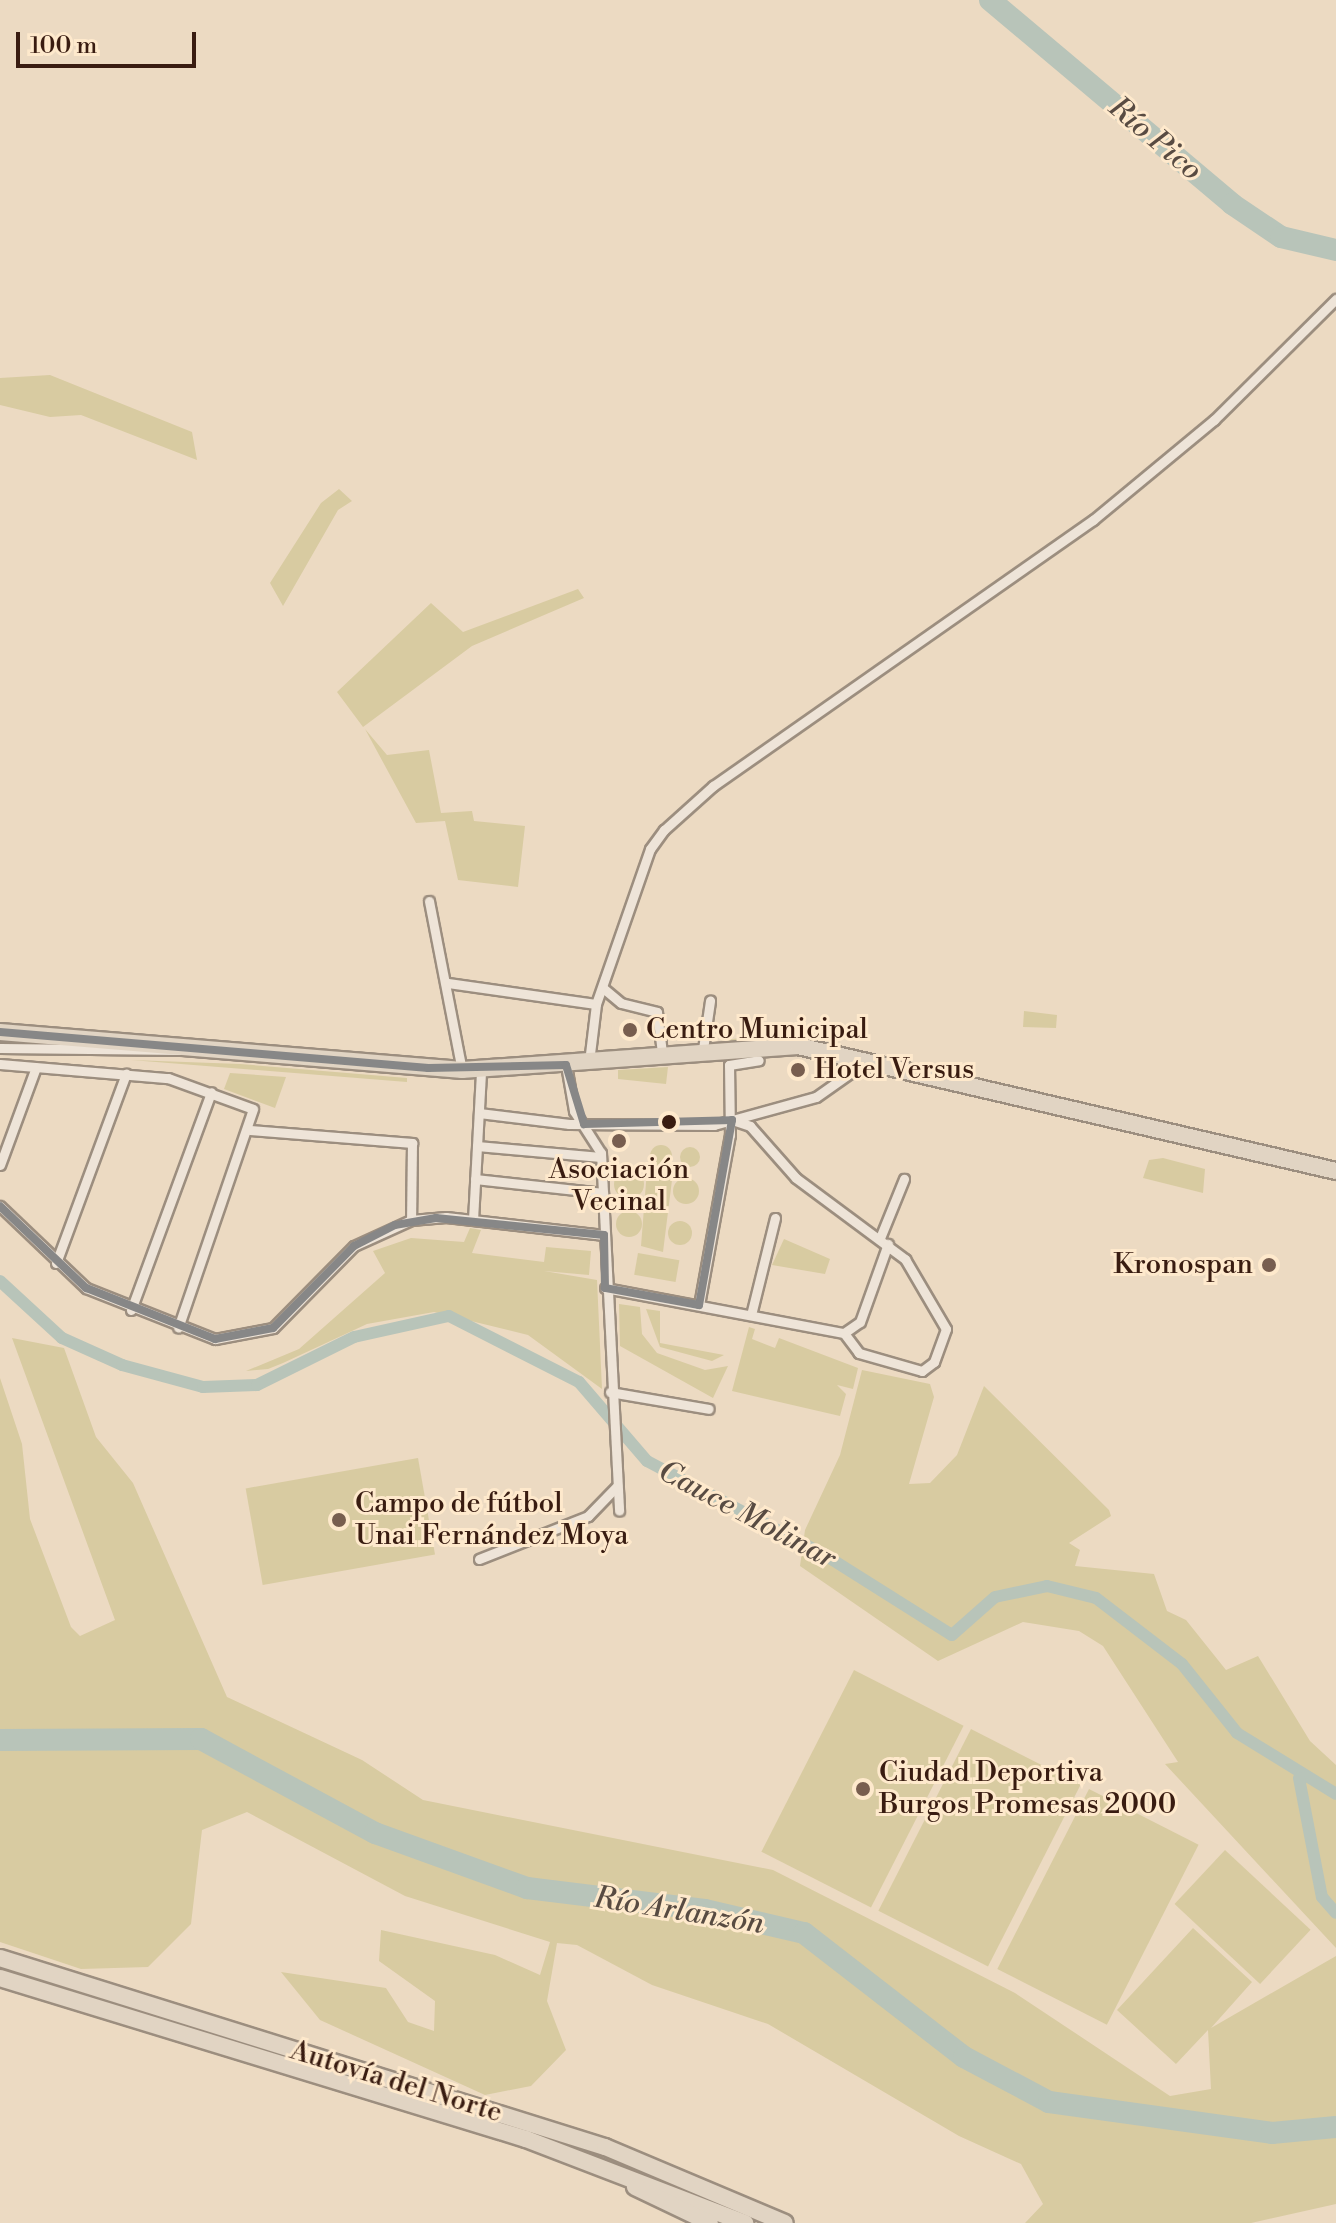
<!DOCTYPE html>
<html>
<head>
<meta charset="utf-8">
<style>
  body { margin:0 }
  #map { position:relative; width:1336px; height:2223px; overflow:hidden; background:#ecdac2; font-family:"Libre Bodoni",serif }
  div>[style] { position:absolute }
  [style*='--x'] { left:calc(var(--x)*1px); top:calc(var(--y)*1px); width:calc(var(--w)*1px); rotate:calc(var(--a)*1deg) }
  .green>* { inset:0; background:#d8cba1; transform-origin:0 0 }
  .round { border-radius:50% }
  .canal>* { height:12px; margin:-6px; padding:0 6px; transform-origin:6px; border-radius:6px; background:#b8c4b9 }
  .river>* { height:22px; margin:-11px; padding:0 11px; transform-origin:11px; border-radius:11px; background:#b8c4b9 }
  .roads { filter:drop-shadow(2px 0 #9c8e7f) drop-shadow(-2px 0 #9c8e7f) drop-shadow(0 2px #9c8e7f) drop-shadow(0 -2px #9c8e7f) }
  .minor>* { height:9px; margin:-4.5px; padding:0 4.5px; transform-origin:4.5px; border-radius:4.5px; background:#eee4d8 }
  .trunk>* { height:16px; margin:-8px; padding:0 8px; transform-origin:8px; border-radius:8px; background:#e1d4c3 }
  .motorway>* { height:16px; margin:-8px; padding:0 8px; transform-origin:8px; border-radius:8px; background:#e1d4c3 }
  .bus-1>* { height:8px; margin:-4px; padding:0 4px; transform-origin:4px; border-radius:4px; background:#878787 }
  .dots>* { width:22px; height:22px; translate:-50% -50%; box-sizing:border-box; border:4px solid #fee9cc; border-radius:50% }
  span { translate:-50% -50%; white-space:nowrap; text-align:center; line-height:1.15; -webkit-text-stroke:6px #fee9cc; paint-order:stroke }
  .poi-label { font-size:28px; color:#391c11 }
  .left { translate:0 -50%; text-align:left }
  .right { translate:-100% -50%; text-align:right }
  .street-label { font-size:28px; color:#391c11 }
  .water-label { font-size:30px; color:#584b42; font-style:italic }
  .scale { position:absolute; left:16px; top:32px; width:180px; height:36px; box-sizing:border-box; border:4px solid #391c11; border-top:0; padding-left:10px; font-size:24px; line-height:28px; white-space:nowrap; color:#391c11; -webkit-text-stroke:6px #fee9cc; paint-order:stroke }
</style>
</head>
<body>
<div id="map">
  <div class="green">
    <i style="clip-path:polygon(50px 375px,192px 432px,197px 460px,81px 415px,50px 417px,0 405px,0 378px)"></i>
    <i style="clip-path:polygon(339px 489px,352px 501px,338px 510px,283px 606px,270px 583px,321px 503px)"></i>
    <i style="clip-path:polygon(578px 589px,584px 598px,472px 646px,363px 727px,337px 692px,431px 603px,463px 632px)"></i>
    <i style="clip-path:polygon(365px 729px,387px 755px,429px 750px,441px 813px,472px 811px,474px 821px,525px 826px,518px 887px,458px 880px,445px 821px,416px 823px)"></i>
    <i style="clip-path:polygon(1024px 1011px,1057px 1015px,1056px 1028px,1023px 1027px)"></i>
    <i style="clip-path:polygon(779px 1032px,804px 1032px,803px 1038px,720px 1041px)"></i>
    <i style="clip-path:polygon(131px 1060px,240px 1064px,407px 1078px,407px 1082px)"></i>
    <i style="clip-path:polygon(668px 1067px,666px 1084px,618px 1079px,618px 1070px)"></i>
    <i style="clip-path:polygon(230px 1073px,286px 1077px,275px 1108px,224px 1089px)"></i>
    <i class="round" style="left:650px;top:1145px;width:22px;height:22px"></i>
    <i class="round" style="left:680px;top:1147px;width:20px;height:20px"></i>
    <i style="clip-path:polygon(1163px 1158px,1205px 1169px,1203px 1193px,1143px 1178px,1149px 1160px)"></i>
    <i class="round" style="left:614px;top:1169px;width:30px;height:30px"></i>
    <i style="clip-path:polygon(647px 1170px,673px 1172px,663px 1252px,641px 1246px)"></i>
    <i class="round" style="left:673px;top:1178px;width:26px;height:26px"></i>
    <i class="round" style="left:616px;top:1211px;width:26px;height:26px"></i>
    <i class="round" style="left:668px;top:1221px;width:24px;height:24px"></i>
    <i style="clip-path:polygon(470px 1228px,481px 1230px,472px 1253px,544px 1262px,546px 1247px,591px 1251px,589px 1275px,544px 1271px,597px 1280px,602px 1389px,528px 1335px,434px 1312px,367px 1324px,283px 1363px,268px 1369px,246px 1371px,299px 1349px,385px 1273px,373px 1251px,411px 1238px,464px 1242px)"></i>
    <i style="clip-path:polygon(784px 1239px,830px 1259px,825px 1274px,772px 1265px)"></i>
    <i style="left:638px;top:1253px;width:42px;height:22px;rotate:10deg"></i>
    <i style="clip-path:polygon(619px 1304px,640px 1307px,642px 1334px,657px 1353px,705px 1370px,728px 1366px,713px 1398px,620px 1346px)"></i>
    <i style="clip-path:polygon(646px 1309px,660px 1311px,660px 1343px,724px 1355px,712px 1361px,660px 1347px)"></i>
    <i style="clip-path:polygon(749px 1327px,755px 1329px,752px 1339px,775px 1348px,779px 1338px,858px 1368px,853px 1389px,837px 1385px,846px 1394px,840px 1416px,732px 1391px)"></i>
    <i style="clip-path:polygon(12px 1338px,64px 1348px,96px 1437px,133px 1483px,227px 1697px,362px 1760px,423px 1800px,773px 1870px,1015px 1993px,1170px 2096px,1211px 2089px,1208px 2030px,1176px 2064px,1117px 2010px,1193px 1928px,1252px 1982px,1211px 2028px,1336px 1956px,1336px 2204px,1251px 2223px,1025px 2223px,1043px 2204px,1021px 2164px,959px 2136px,768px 2024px,652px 1985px,577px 1945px,557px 1943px,547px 2001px,566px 2050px,531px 2086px,485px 2095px,320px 2020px,281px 1972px,386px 1988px,408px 2022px,434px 2031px,435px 2001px,379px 1961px,381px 1930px,495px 1955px,540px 1975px,550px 1942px,405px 1896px,247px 1812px,202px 1830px,191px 1924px,148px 1967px,81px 1969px,0 1942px,0 1378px,22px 1444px,30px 1519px,71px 1627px,80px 1636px,115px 1620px)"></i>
    <i style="clip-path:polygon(862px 1370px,930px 1384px,934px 1397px,909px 1484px,930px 1483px,957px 1455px,984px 1386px,1109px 1510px,1111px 1516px,1069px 1543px,1080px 1550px,1075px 1566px,1154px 1574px,1167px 1611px,1186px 1620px,1226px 1670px,1258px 1656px,1310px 1741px,1336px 1765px,1336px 1948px,1165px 1764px,1178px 1762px,1103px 1646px,1079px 1631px,1023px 1622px,938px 1661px,800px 1566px,805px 1530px,840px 1455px)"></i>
    <i style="left:418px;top:1458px;width:98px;height:175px;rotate:80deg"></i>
    <i style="left:854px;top:1670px;width:123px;height:204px;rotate:27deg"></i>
    <i style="left:971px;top:1729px;width:123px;height:204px;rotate:27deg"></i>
    <i style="left:1089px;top:1789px;width:123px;height:202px;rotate:27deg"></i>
    <i style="left:1225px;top:1850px;width:117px;height:74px;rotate:43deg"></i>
  </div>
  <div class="canal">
    <i style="--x:0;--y:1281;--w:84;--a:42.6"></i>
    <i style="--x:62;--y:1338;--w:66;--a:24.2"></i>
    <i style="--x:122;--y:1365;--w:84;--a:15.2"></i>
    <i style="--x:203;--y:1387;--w:54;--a:-2.1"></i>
    <i style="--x:257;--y:1385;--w:108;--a:-26.3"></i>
    <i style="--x:354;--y:1337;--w:97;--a:-12.5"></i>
    <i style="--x:449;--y:1316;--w:146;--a:26.9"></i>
    <i style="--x:579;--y:1382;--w:104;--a:49.3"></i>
    <i style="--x:647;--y:1461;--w:205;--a:27.9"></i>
    <i style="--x:828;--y:1557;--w:146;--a:32.2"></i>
    <i style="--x:952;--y:1635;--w:57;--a:-41.5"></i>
    <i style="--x:995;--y:1597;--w:53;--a:-11.9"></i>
    <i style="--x:1047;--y:1586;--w:50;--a:13.8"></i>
    <i style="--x:1096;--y:1598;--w:108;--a:37.5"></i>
    <i style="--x:1182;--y:1664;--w:88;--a:51.4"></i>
    <i style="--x:1237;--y:1733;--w:116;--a:31.6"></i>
    <i style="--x:1299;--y:1778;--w:121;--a:79.1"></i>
    <i style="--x:1322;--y:1897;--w:21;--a:49"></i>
  </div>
  <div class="river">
    <i style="--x:990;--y:0;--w:317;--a:40.1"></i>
    <i style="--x:1232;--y:204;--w:59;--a:34"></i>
    <i style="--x:1281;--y:237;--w:57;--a:13.3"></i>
    <i style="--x:0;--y:1740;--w:201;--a:-0.3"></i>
    <i style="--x:201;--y:1739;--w:198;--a:28.4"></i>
    <i style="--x:375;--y:1833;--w:162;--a:19.9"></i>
    <i style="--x:527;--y:1888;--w:179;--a:7"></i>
    <i style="--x:705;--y:1910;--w:102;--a:13.1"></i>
    <i style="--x:804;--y:1933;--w:202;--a:37.8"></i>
    <i style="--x:964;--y:2057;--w:96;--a:27.9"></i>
    <i style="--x:1049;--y:2102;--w:225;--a:7.9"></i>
    <i style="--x:1272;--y:2133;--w:64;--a:-5.4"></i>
  </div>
  <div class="roads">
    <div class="minor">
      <i style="--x:429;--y:901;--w:172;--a:79"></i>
      <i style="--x:448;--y:983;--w:149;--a:8.1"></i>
      <i style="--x:603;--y:988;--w:23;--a:40"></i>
      <i style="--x:621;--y:1003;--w:37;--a:14"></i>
      <i style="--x:657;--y:1012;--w:41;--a:83"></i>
      <i style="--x:0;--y:1048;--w:180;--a:0.6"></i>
      <i style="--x:703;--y:1049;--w:49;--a:-81.7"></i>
      <i style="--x:589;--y:1062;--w:58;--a:-83.1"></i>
      <i style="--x:596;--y:1004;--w:164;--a:-70.8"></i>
      <i style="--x:650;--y:849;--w:24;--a:-54"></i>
      <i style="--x:664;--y:830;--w:66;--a:-41.9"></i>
      <i style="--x:713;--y:786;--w:464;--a:-35"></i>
      <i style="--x:1093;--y:520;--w:157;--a:-39.6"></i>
      <i style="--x:1214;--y:420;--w:172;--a:-44.8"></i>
      <i style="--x:0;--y:1064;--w:169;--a:4.8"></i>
      <i style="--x:168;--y:1078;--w:90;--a:20"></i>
      <i style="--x:253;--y:1109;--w:231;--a:108.9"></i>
      <i style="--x:566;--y:1065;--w:47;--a:80.1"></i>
      <i style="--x:574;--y:1111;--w:50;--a:57.3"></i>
      <i style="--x:601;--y:1153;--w:358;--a:87.1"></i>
      <i style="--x:479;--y:1113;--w:91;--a:7"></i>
      <i style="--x:569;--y:1124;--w:145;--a:0.4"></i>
      <i style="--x:714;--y:1125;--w:106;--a:-15.4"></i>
      <i style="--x:816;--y:1097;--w:62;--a:-35.2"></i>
      <i style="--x:732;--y:1120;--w:19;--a:18"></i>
      <i style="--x:750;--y:1126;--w:69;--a:48.5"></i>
      <i style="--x:796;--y:1178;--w:136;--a:36.6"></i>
      <i style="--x:905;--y:1259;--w:81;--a:59.6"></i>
      <i style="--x:946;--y:1329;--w:35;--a:110"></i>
      <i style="--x:934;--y:1362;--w:15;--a:143"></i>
      <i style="--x:922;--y:1371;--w:66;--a:-164.1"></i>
      <i style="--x:859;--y:1353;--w:25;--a:-127"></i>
      <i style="--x:250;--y:1130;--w:163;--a:4.6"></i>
      <i style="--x:412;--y:1143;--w:77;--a:90.7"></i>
      <i style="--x:477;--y:1146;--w:124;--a:5.1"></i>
      <i style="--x:0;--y:1165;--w:104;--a:-69.8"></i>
      <i style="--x:475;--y:1179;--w:129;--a:6.2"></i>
      <i style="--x:0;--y:1206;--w:119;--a:43.6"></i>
      <i style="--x:86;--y:1288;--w:139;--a:21.6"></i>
      <i style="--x:215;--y:1339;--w:59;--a:-10.7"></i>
      <i style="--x:273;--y:1328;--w:115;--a:-45.4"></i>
      <i style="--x:354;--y:1246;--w:63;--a:-24.5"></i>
      <i style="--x:411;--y:1220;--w:35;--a:-5"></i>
      <i style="--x:446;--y:1217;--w:159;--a:6.5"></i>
      <i style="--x:473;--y:1220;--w:150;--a:-86.9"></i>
      <i style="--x:880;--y:1238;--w:64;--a:-67.9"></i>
      <i style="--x:56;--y:1263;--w:202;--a:-69.7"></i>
      <i style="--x:605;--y:1288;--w:243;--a:10.7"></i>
      <i style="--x:699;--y:1305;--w:173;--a:-79.7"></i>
      <i style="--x:730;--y:1135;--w:70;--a:-90.8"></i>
      <i style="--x:729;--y:1065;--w:30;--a:-9"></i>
      <i style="--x:131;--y:1310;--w:232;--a:-69.8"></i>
      <i style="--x:751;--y:1315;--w:100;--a:-76.1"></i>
      <i style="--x:844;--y:1333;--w:19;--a:-35"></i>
      <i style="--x:860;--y:1322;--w:83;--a:-70.3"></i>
      <i style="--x:610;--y:1392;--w:100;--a:9.7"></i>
      <i style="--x:479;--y:1559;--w:117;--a:-21.5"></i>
      <i style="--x:588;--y:1516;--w:42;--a:-46"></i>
    </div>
    <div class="trunk">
      <i style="--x:0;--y:1032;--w:464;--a:4.7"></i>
      <i style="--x:462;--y:1070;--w:337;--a:-4.1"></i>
      <i style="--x:798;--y:1046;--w:552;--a:13.08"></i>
    </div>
    <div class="motorway">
      <i style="--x:0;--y:1958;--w:634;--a:17.35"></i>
      <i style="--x:605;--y:2147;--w:195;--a:22.9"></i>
      <i style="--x:0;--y:1978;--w:550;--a:17.02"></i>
      <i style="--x:526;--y:2139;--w:235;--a:21"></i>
      <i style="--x:635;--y:2187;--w:83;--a:25.6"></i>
    </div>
  </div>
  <div class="bus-1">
    <i style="--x:0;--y:1032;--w:430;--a:4.8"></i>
    <i style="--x:428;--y:1068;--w:138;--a:-1.2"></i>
    <i style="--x:566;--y:1065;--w:62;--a:73"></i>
    <i style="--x:584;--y:1124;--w:148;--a:-1.5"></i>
    <i style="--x:732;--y:1120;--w:188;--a:100.1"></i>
    <i style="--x:699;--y:1305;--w:96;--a:-169.7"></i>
    <i style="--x:605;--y:1288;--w:53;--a:-91.1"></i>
    <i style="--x:604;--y:1235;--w:169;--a:-174.2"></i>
    <i style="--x:436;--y:1218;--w:42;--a:170.3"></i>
    <i style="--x:395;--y:1225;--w:46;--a:152.9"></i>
    <i style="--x:354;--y:1246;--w:115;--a:134.6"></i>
    <i style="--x:273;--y:1328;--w:59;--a:169.3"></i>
    <i style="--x:215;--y:1339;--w:139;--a:-158.4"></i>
    <i style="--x:86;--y:1288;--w:119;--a:-136.4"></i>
  </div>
  <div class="dots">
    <i style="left:630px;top:1030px;background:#785e4f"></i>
    <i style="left:798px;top:1070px;background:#785e4f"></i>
    <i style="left:669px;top:1122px;background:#391c11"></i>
    <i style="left:619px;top:1141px;background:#785e4f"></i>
    <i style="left:1269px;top:1265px;background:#785e4f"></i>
    <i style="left:339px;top:1520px;background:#785e4f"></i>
    <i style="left:863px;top:1789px;background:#785e4f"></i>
  </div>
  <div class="poi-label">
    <span class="left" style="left:646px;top:1030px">Centro Municipal</span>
    <span class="left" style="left:814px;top:1070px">Hotel Versus</span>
    <span style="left:619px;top:1186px">Asociación<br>Vecinal</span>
    <span class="right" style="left:1253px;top:1265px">Kronospan</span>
    <span class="left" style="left:355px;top:1520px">Campo de fútbol<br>Unai Fernández Moya</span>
    <span class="left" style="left:879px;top:1789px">Ciudad Deportiva<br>Burgos Promesas 2000</span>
  </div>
  <div class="street-label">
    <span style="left:396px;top:2082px;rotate:17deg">Autovía del Norte</span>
  </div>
  <div class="water-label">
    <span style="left:1155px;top:139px;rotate:40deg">Río Pico</span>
    <span style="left:747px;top:1515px;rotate:28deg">Cauce Molinar</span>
    <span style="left:679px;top:1911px;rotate:9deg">Río Arlanzón</span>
  </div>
  <div class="scale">100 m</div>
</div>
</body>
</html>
